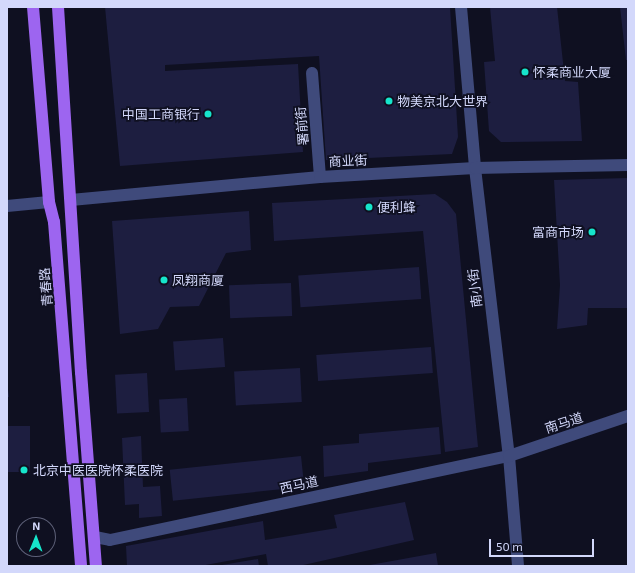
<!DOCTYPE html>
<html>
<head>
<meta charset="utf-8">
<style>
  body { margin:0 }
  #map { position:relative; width:635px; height:573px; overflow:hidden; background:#0f1021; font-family:"Exo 2","Noto Sans SC",sans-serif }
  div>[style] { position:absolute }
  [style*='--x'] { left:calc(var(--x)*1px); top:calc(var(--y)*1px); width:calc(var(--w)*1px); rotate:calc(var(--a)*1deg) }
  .building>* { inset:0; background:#1d1e40; transform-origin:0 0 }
  .minor>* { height:12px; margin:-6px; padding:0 6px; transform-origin:6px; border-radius:6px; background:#3f4a7b }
  .major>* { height:12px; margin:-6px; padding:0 6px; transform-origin:6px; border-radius:6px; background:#9d65f0 }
  .dots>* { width:11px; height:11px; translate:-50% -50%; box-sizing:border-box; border:2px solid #0f1021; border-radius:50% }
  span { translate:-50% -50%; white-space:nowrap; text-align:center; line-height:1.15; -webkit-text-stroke:3.5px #0f1021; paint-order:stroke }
  .poi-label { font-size:13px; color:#d3d8fb }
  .left { translate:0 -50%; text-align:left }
  .right { translate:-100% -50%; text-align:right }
  .street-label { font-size:13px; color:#d3d8fb }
  .frame { position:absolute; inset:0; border:8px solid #d3d8fb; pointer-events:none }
  .north { position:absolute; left:16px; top:517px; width:40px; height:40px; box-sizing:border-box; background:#0f1021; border:1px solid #5d6078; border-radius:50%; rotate:1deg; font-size:11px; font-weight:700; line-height:16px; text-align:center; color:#d3d8fb }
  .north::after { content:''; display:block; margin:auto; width:14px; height:18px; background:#16e5cb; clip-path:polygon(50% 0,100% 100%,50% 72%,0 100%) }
  .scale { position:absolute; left:489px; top:539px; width:105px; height:18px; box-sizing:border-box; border:2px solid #d3d8fb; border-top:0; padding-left:5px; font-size:12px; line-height:14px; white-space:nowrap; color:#d3d8fb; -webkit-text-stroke:3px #0f1021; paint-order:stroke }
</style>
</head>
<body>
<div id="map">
  <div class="building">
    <i style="clip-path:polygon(105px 7px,450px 7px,458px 137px,452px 154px,326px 160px,319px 56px,165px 65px,165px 71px,298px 64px,303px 152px,120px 166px)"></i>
    <i style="clip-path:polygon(490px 7px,557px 7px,565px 81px,578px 82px,582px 141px,501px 142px,489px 131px,484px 62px,495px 61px)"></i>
    <i style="clip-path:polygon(620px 7px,628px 7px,628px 60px,626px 60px)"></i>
    <i style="clip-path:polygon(628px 178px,628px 308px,588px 308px,587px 325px,557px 329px,560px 285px,554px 180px)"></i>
    <i style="clip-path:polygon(435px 194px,447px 202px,456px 214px,478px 447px,445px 452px,423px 231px,274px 241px,272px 203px)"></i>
    <i style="clip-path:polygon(249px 211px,251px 250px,226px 253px,199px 306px,170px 307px,158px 329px,120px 334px,112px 221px)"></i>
    <i style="left:419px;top:267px;width:32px;height:121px;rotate:86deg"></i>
    <i style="left:291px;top:283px;width:33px;height:62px;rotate:88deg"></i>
    <i style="left:223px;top:338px;width:29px;height:50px;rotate:86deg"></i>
    <i style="left:431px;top:347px;width:26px;height:115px;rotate:86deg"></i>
    <i style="left:300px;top:368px;width:34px;height:66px;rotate:87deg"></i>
    <i style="left:147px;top:373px;width:39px;height:32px;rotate:87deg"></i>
    <i style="clip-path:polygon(7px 382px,9px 397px,7px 397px)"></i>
    <i style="left:187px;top:398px;width:33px;height:28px;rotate:87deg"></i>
    <i style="left:7px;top:426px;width:23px;height:46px"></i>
    <i style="clip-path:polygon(439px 427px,441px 454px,368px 463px,368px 471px,324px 477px,323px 446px,359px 443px,359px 434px)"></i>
    <i style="clip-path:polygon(141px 436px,143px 487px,160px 486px,162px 516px,139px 518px,139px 504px,125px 505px,122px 438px)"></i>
    <i style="left:301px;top:456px;width:31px;height:132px;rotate:84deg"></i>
    <i style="clip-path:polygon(405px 502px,414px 540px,299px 566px,268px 566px,266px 554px,200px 566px,127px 566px,126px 546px,263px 521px,265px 540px,337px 528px,334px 515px)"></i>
    <i style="clip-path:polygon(436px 553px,438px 566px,370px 566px,370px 565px)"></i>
    <i style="clip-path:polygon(258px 559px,259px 566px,222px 566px,222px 565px)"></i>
  </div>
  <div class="minor">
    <i style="--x:461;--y:7;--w:162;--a:85"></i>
    <i style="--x:475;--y:168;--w:290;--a:83.3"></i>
    <i style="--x:509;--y:456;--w:110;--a:85.3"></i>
    <i style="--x:312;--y:73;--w:104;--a:85.6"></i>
    <i style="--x:71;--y:200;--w:250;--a:-5.3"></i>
    <i style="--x:320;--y:177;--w:155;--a:-3.3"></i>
    <i style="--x:475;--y:168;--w:153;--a:-1.1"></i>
    <i style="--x:7;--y:206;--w:42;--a:-5.4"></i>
    <i style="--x:95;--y:537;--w:15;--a:11"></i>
    <i style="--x:110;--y:540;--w:408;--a:-11.9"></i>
    <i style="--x:509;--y:456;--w:126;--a:-18.6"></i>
  </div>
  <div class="major">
    <i style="--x:33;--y:7;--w:196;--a:85.3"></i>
    <i style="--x:49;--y:202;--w:21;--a:76"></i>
    <i style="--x:54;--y:222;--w:345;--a:85.5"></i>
    <i style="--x:58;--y:7;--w:366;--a:86.4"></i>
    <i style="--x:81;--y:372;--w:195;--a:85.6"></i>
  </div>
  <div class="dots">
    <i style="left:525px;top:72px;background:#16e5cb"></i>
    <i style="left:389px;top:101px;background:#16e5cb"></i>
    <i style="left:208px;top:114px;background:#16e5cb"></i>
    <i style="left:369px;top:207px;background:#16e5cb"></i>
    <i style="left:592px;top:232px;background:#16e5cb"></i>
    <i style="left:164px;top:280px;background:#16e5cb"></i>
    <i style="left:24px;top:470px;background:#16e5cb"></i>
  </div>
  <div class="poi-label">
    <span class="left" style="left:533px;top:72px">怀柔商业大厦</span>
    <span class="left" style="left:397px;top:101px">物美京北大世界</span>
    <span class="right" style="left:200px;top:114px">中国工商银行</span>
    <span class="left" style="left:377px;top:207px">便利蜂</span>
    <span class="right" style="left:584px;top:232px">富商市场</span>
    <span class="left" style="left:172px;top:280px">凤翔商厦</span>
    <span class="left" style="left:33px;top:470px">北京中医医院怀柔医院</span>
  </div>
  <div class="street-label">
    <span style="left:302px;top:126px;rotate:-95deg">署前街</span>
    <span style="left:348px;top:161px;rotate:-3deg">商业街</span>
    <span style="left:46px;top:287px;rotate:-95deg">青春路</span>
    <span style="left:475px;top:288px;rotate:-97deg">南小街</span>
    <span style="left:564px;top:423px;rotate:-18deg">南马道</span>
    <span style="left:299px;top:485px;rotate:-12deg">西马道</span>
  </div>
  <div class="frame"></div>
  <div class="north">N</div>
  <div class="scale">50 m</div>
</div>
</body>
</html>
